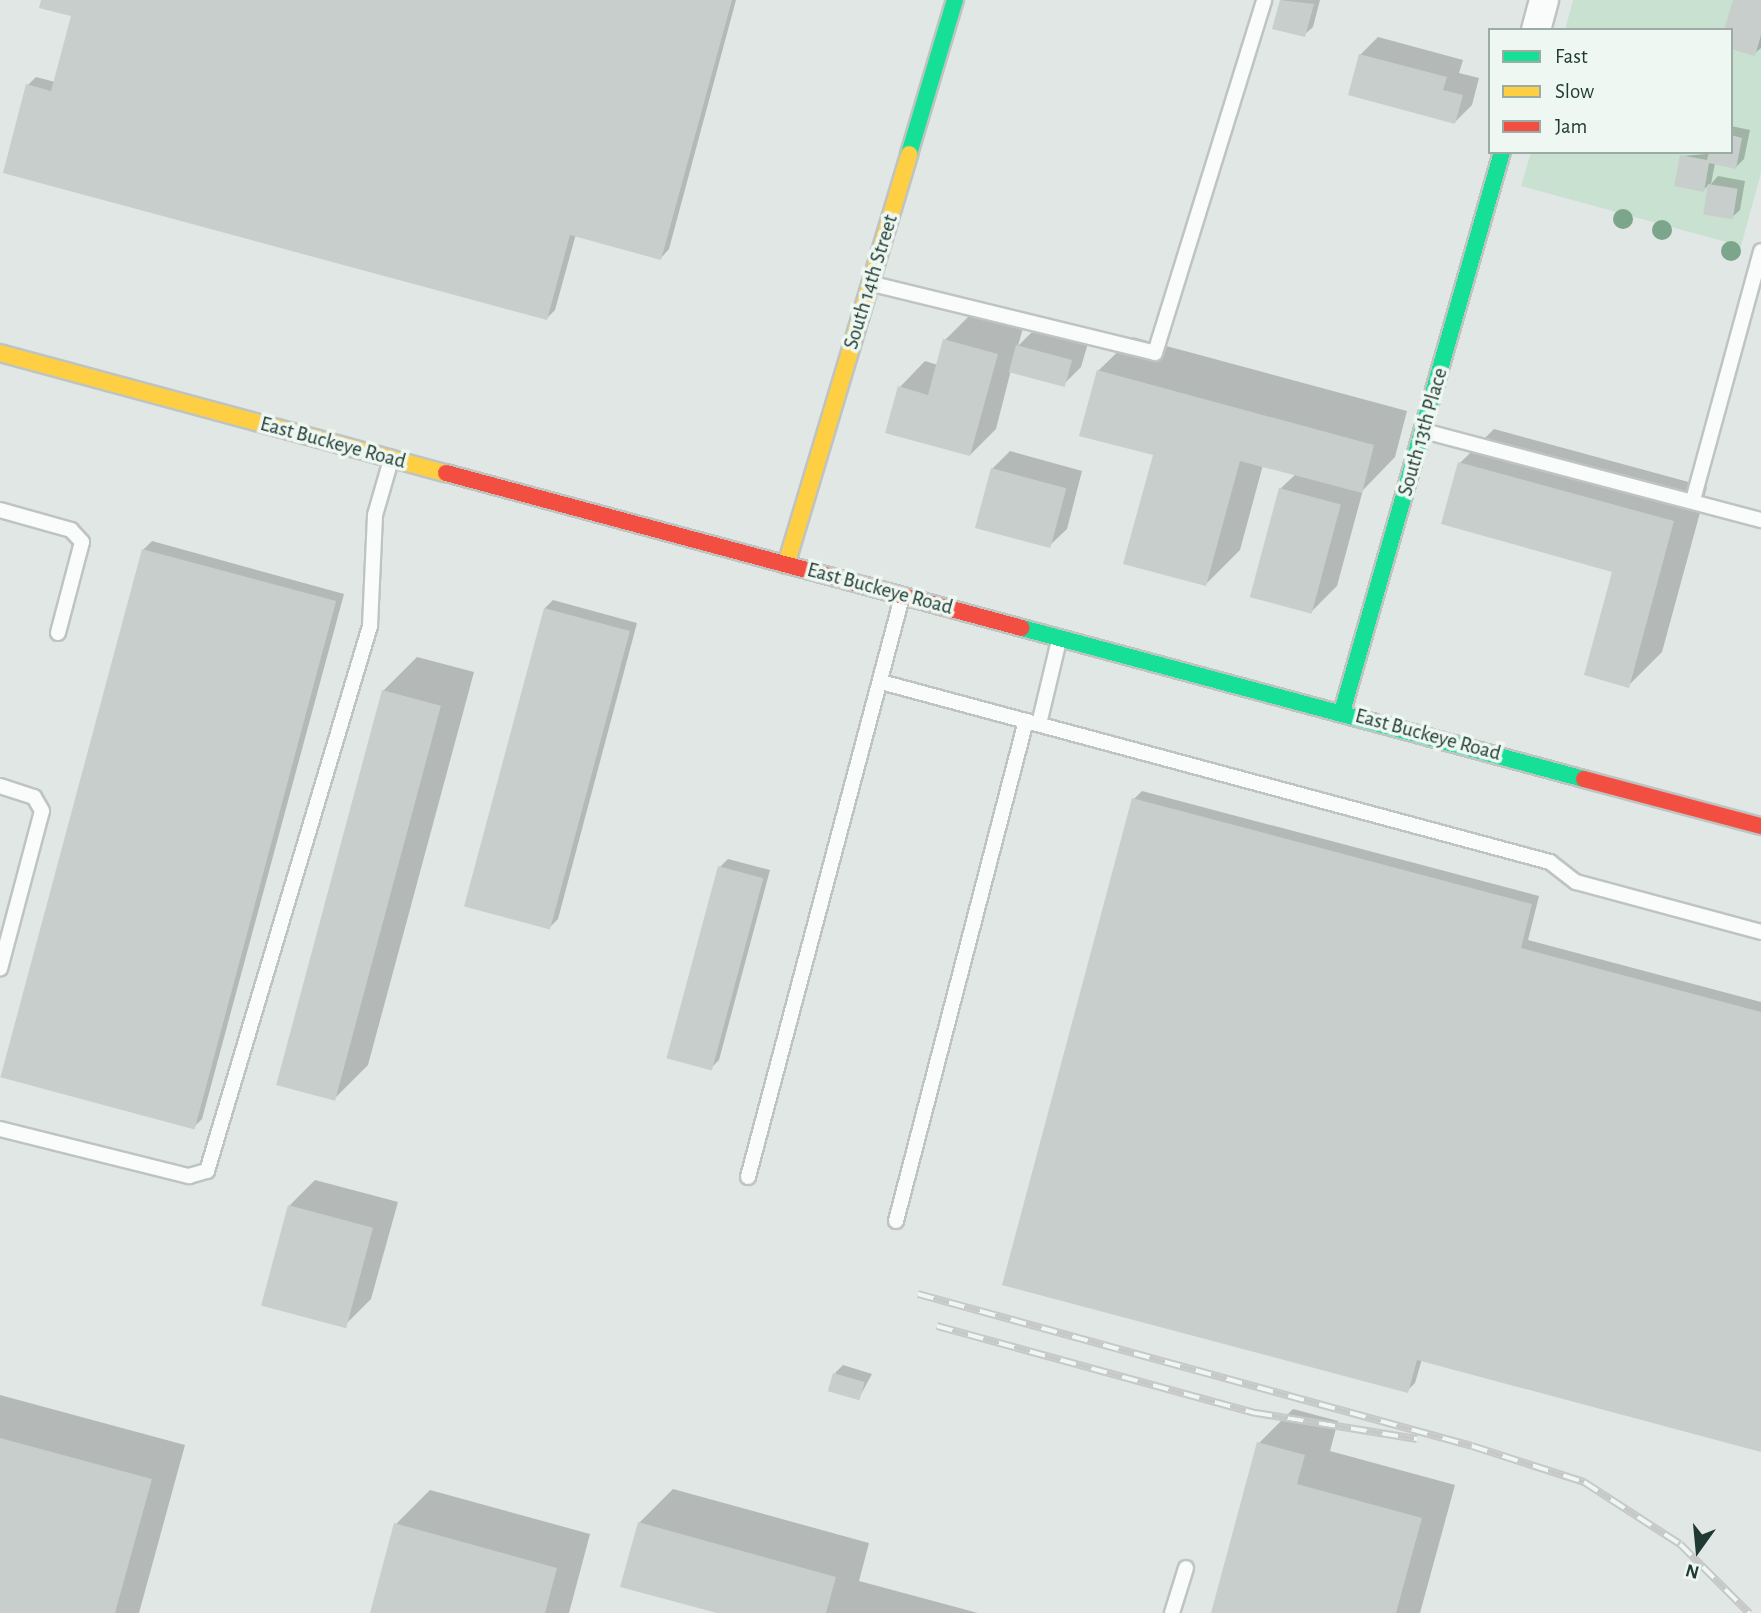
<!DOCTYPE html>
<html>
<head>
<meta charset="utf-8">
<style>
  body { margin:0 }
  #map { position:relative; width:1761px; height:1613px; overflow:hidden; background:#e1e7e4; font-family:"Alegreya Sans",sans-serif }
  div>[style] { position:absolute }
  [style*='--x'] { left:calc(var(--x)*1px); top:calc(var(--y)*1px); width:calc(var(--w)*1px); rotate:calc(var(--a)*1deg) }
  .green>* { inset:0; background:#c9e1d0 }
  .shadow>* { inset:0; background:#0003 }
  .building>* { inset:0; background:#c8cecb; transform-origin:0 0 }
  .roads { filter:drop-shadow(2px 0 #bec4c1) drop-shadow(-2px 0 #bec4c1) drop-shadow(0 2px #bec4c1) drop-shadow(0 -2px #bec4c1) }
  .lane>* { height:14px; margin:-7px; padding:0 7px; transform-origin:7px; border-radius:7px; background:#fafbfb }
  .street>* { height:28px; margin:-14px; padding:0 14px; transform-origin:14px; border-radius:14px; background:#fafbfb }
  .fast>* { height:16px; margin:-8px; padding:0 8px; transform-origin:8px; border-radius:8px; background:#16e098 }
  .slow>* { height:16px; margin:-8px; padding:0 8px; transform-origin:8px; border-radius:8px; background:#ffcf43 }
  .jam>* { height:16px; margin:-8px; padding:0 8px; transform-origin:8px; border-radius:8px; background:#f24e42 }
  .rail>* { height:8px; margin-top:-4px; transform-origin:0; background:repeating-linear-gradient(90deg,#eef7f2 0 16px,#c6c9c8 0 32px); box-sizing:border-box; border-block:2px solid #c6c9c8 }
  .trees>* { width:20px; height:20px; margin:-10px; border-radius:50%; background:#7ba68b }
  span { translate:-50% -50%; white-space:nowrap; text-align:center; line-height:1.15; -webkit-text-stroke:7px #eef7f2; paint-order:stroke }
  .street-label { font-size:21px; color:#1f3a32 }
  .legend { position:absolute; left:1488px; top:28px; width:245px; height:126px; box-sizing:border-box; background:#eef7f2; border:2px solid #9baba5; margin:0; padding:9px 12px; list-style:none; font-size:21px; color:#1f3a32 }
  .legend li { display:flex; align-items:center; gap:14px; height:35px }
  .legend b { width:35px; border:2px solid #9baba5 }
  .north { position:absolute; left:1663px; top:1515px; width:70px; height:70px; -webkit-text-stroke:5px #eef7f2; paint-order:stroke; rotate:195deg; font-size:19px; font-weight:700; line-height:28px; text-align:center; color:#1f3a32 }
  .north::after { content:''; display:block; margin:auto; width:24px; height:32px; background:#1f3a32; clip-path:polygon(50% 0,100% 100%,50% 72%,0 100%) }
</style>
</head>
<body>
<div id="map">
  <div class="green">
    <i style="clip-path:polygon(1573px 0,1761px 0,1761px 173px,1741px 246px,1521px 186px,1531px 152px,1731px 152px,1731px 30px,1565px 30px)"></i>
  </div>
  <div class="shadow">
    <i style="clip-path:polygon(43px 0,736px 0,669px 249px,661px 258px,576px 234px,555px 310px,546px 319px,28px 85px,36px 77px,55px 82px,73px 15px)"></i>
    <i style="clip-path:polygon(1282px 0,1320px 0,1313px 27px,1304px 35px,1274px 27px)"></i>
    <i style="clip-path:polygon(1735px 0,1761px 0,1761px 48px,1754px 54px)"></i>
    <i style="clip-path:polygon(1378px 37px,1463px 60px,1459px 73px,1479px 78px,1472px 105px,1455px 122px,1360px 55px)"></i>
    <i style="clip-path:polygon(1731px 126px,1750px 130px,1744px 159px,1736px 167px,1715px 163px,1711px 184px,1718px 176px,1745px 181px,1740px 210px,1731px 218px,1704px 213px,1711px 183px,1703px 190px,1682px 156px,1731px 152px)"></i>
    <i style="clip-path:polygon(971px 314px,1023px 328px,1018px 346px,1035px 329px,1088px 343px,1081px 367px,1064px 384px,1011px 370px,996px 429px,970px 455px,900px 387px,925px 361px,938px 365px,945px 340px)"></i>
    <i style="clip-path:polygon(1133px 337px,1407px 411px,1395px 457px,1363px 490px,1337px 586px,1311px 612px,1280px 489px,1296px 474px,1263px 465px,1240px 550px,1206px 584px,1155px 454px,1098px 371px)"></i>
    <i style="clip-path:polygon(1494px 429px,1707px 487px,1662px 652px,1628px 686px,1615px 570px,1460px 463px)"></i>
    <i style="clip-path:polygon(1010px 451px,1082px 471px,1067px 529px,1049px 546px,992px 469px)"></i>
    <i style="clip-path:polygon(152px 541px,344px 594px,202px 1119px,194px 1127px,143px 550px)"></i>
    <i style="clip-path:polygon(553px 600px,637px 623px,558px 919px,550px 927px,545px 608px)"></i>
    <i style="clip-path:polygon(417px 657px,474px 672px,368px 1065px,334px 1099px,383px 691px)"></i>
    <i style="clip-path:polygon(1142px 791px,1539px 896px,1528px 940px,1761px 1002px,1761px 1450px,1422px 1359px,1415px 1383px,1407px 1391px,1134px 799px)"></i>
    <i style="clip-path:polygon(728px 859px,770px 870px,719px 1060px,711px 1068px,720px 867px)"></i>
    <i style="clip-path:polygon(315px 1180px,398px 1202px,371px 1299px,345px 1325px,290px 1205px)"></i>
    <i style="clip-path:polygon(843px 1365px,872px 1374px,859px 1398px,835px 1373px)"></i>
    <i style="clip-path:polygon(0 1395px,185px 1445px,139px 1613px,0 1613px)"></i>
    <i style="clip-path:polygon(1293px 1409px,1338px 1421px,1330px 1451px,1455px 1485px,1420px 1613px,1213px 1613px,1259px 1443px)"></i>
    <i style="clip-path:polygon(673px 1489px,869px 1543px,859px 1581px,978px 1613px,724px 1613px,639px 1523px)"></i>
    <i style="clip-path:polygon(430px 1490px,590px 1534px,569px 1613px,371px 1613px,396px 1524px)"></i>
  </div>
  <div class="building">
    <i style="clip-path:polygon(41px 0,732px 0,661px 260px,570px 235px,547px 320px,3px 173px,26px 84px,51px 91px,71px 16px,39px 8px)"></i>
    <i style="clip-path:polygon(1280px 0,1314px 4px,1305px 37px,1272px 29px)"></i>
    <i style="clip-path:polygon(1733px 0,1761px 0,1761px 35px,1755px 56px,1731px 49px,1731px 30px,1724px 30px)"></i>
    <i style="clip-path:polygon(1359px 54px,1447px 77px,1443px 90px,1463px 95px,1455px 124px,1348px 95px)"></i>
    <i style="clip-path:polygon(1731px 135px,1742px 138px,1736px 169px,1709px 163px,1704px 192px,1674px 186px,1680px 155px,1707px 160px,1709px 152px,1731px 152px)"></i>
    <i style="left:1708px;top:184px;width:30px;height:31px;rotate:9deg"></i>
    <i style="clip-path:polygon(943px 339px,998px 354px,970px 456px,885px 433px,898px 386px,928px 395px)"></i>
    <i style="left:1016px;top:345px;width:58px;height:28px;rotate:15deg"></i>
    <i style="clip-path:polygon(1097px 370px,1374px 445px,1362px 493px,1240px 461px,1206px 586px,1123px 564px,1153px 455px,1079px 436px)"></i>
    <i style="clip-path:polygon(1458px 462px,1674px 521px,1629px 688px,1584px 675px,1612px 572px,1441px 524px)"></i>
    <i style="left:991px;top:468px;width:78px;height:62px;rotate:15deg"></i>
    <i style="left:1279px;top:488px;width:64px;height:113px;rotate:15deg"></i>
    <i style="left:142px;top:549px;width:201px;height:547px;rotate:15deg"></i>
    <i style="left:544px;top:608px;width:89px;height:309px;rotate:15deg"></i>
    <i style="left:382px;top:690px;width:61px;height:409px;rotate:15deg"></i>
    <i style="clip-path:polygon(1132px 798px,1532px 904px,1521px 948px,1761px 1012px,1761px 1452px,1417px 1360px,1408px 1393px,1002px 1285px)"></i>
    <i style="left:718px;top:866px;width:47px;height:199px;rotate:15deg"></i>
    <i style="left:288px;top:1205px;width:88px;height:104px;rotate:15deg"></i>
    <i style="left:833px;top:1373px;width:33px;height:19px;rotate:16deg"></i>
    <i style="clip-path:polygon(0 1438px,152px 1479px,115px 1613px,0 1613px)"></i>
    <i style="clip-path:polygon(1257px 1442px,1305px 1455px,1297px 1484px,1422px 1518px,1396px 1613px,1211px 1613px)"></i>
    <i style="clip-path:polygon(638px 1522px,836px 1577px,826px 1613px,717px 1613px,620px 1587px)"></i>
    <i style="clip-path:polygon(394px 1523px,557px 1568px,545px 1613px,370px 1613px)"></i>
  </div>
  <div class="roads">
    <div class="lane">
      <i style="--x:873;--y:284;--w:290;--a:13.7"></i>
      <i style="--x:1155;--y:353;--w:369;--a:-72.8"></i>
      <i style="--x:1424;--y:431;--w:349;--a:14.8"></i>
      <i style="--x:1693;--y:500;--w:258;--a:-74.7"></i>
      <i style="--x:0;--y:510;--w:74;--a:15.7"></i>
      <i style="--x:71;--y:530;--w:16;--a:47"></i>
      <i style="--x:82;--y:542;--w:94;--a:104.8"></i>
      <i style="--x:881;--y:682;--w:693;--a:15.06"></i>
      <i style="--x:1550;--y:862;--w:33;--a:38"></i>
      <i style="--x:1576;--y:882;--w:192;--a:15.1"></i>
      <i style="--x:1039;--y:724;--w:86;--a:-76.6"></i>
      <i style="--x:0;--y:786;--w:36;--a:18"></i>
      <i style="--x:34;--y:797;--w:16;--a:60"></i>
      <i style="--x:42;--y:811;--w:163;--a:104.9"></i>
      <i style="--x:0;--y:1129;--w:195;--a:14"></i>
      <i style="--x:189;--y:1176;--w:19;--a:-16"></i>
      <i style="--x:207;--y:1171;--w:569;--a:-73.35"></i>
      <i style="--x:370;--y:626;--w:111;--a:-87.4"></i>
      <i style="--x:375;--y:515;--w:57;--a:-73.8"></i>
      <i style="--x:748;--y:1177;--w:600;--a:-75.13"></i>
      <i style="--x:896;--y:1221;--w:517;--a:-75.43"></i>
      <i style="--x:1172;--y:1613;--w:47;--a:-72.7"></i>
    </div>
    <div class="street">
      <i style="--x:1536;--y:30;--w:31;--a:-75"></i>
    </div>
    <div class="fast">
      <i style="--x:909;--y:154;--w:161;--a:-73.4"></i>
      <i style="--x:1022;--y:628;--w:582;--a:15.04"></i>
      <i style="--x:1342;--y:712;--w:582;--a:-74.05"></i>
    </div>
    <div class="slow">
      <i style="--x:0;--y:353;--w:462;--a:15.1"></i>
      <i style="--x:786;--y:565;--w:429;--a:-73.3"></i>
    </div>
    <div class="jam">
      <i style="--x:446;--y:473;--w:596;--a:15.06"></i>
      <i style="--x:1584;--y:779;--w:183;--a:14.9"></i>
    </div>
  </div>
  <div class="rail">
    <i style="--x:918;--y:1294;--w:574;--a:15.34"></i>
    <i style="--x:1472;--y:1446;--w:118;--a:17.8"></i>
    <i style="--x:1584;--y:1482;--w:114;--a:32.9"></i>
    <i style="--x:1680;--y:1544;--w:98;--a:45"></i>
    <i style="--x:937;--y:1326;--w:331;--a:15.3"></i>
    <i style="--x:1256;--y:1413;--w:163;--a:9.2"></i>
  </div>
  <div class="trees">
    <i style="left:1623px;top:219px"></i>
    <i style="left:1662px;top:230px"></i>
    <i style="left:1731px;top:251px"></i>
  </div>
  <div class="street-label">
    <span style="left:871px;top:282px;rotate:-73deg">South 14th Street</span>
    <span style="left:1423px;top:432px;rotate:-74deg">South 13th Place</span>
    <span style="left:333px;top:443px;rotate:15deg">East Buckeye Road</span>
    <span style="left:880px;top:589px;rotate:15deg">East Buckeye Road</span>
    <span style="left:1428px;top:735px;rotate:15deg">East Buckeye Road</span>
  </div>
  <ul class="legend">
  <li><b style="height:9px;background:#16e098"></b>Fast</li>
  <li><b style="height:9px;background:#ffcf43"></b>Slow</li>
  <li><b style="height:9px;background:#f24e42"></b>Jam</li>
  </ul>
  <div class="north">N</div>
</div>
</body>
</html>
